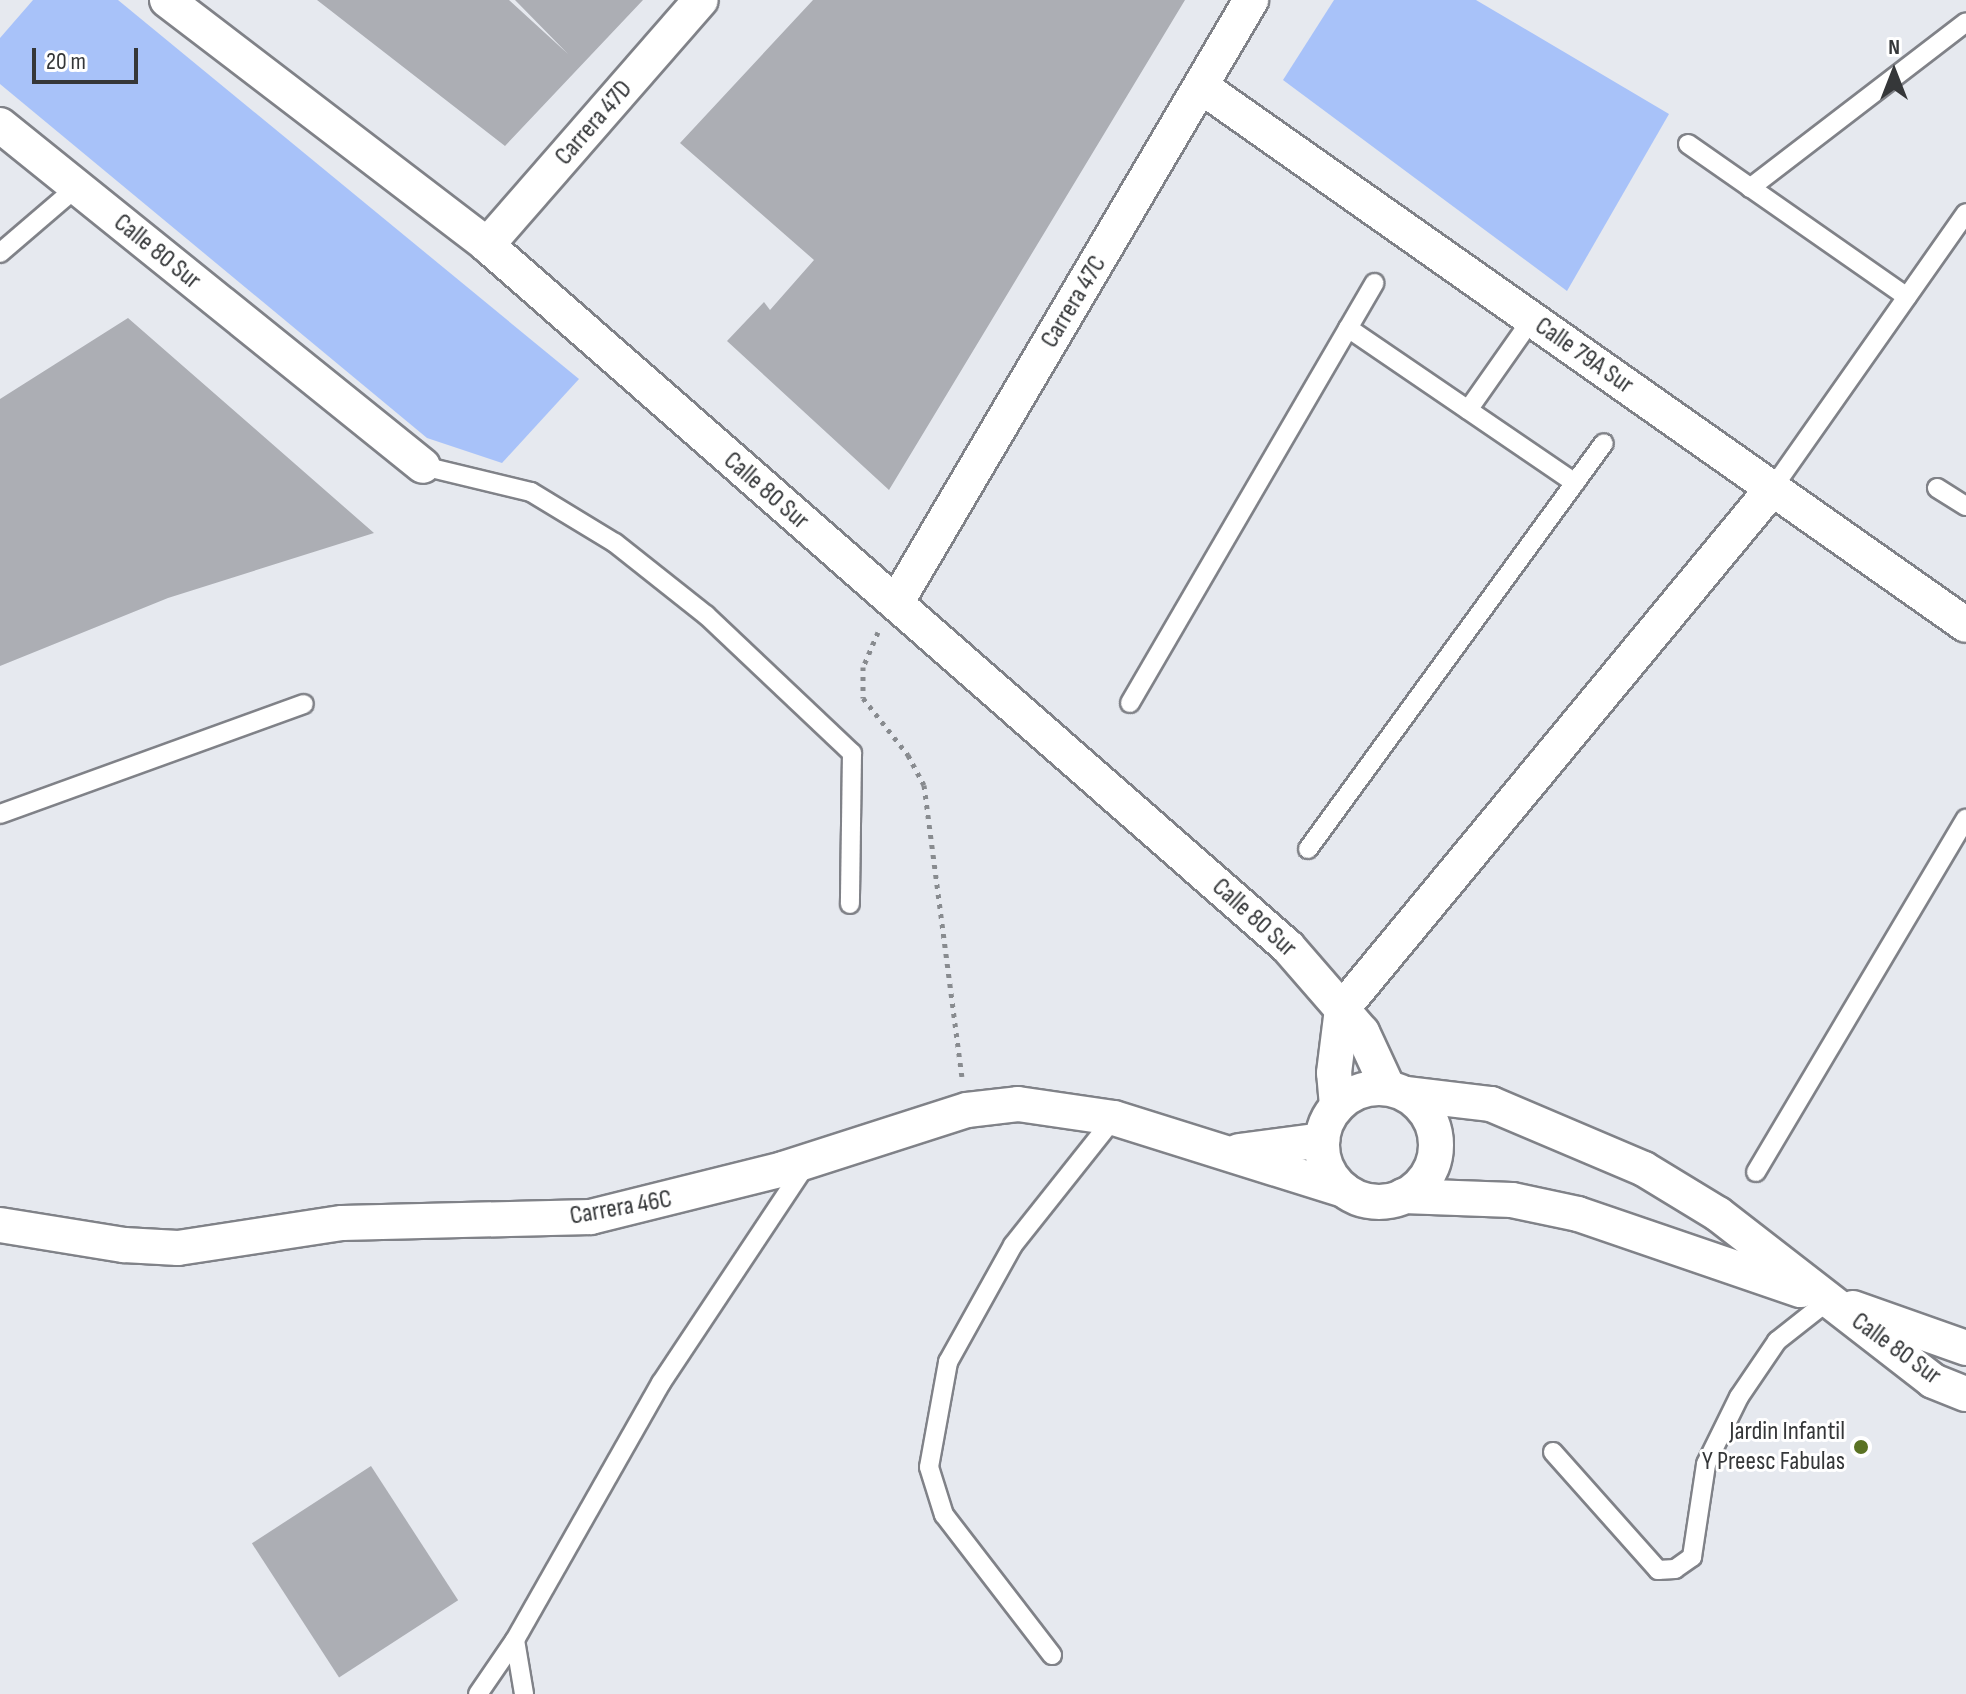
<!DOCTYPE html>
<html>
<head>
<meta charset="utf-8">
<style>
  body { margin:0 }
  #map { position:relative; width:1966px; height:1694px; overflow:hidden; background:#e6e9ef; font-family:"Sofia Sans Condensed",sans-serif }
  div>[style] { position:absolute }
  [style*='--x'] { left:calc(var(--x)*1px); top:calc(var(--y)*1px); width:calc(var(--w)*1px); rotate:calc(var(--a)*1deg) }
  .green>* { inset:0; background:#a8c2f9 }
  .building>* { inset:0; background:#acaeb4; transform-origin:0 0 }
  .path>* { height:5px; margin-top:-2.5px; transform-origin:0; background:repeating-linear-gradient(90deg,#888b8f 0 4px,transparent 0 10px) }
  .roads { filter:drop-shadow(2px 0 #808288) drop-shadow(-2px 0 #808288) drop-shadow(0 2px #808288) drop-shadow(0 -2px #808288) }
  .lane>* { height:18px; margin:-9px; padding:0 9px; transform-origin:9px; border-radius:9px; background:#fff }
  .street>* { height:34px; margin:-17px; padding:0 17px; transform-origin:17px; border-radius:17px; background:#fff }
  .street>.ring { margin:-17px; padding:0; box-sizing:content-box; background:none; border:34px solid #fff; border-radius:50% }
  .dots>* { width:22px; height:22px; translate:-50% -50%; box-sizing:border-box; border:4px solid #fff; border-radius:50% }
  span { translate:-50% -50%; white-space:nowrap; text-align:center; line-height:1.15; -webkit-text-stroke:6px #fff; paint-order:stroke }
  .street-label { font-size:26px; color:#353739 }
  .poi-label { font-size:26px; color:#353739 }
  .right { translate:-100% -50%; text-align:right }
  .north { position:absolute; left:1854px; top:32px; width:80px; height:80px; -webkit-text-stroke:6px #fff; paint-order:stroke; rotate:0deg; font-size:22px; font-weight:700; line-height:32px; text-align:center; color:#353739 }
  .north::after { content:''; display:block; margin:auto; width:28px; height:36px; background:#353739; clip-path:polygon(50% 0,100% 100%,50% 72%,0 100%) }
  .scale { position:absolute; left:32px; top:48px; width:106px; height:36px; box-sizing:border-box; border:4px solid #353739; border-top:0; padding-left:10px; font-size:24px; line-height:28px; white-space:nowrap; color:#353739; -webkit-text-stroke:6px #fff; paint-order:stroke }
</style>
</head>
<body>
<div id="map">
  <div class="green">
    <i style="clip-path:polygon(33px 0,118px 0,579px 379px,502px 463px,427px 438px,0 84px,0 38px)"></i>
    <i style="clip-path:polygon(1334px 0,1476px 0,1669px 114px,1567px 291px,1283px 80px)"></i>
  </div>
  <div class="building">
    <i style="clip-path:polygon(317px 0,509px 0,568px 54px,515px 0,643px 0,505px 146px)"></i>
    <i style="clip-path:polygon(813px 0,1185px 0,889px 490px,727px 341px,764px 302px,770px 310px,814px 260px,680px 143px)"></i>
    <i style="clip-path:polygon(128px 318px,374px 533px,168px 598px,0 666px,0 399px)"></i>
    <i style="left:371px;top:1466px;width:160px;height:142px;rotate:57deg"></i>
  </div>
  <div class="path">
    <i style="--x:878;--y:632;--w:38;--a:113"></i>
    <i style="--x:863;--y:667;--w:31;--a:90"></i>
    <i style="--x:863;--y:698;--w:73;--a:51.7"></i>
    <i style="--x:908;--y:755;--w:34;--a:62"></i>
    <i style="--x:924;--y:785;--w:294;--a:82.6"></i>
  </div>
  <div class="roads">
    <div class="lane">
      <i style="--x:1688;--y:144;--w:267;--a:34.9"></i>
      <i style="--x:1750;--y:188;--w:272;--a:-37.5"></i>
      <i style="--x:0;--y:253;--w:101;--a:-40.6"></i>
      <i style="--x:1348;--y:328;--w:275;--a:34.3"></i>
      <i style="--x:1468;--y:410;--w:111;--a:-54.9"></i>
      <i style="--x:423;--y:466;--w:111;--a:13.5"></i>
      <i style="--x:531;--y:492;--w:98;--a:31.3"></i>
      <i style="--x:615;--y:543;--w:116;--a:38.4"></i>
      <i style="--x:706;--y:615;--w:201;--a:43.4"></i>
      <i style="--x:852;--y:753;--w:151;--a:90.8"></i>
      <i style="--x:1937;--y:488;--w:34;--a:32"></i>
      <i style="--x:1772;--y:489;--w:337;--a:-54.9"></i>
      <i style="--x:1130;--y:703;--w:486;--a:-59.8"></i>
      <i style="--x:0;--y:814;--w:323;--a:-19.9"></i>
      <i style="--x:1308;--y:849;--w:502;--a:-53.91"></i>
      <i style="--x:1756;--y:1172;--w:411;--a:-59.3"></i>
      <i style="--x:1553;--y:1452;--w:158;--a:48.3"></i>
      <i style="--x:1658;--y:1570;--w:17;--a:-3"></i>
      <i style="--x:1675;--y:1569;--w:21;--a:-35"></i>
      <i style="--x:1692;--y:1557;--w:94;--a:-81.4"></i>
      <i style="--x:1706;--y:1464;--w:75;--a:-63.8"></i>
      <i style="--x:1739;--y:1397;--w:68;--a:-55.8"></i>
      <i style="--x:1777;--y:1341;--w:66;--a:-38.3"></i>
      <i style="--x:515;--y:1640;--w:55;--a:80.5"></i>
      <i style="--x:1052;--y:1655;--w:177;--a:-127.6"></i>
      <i style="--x:944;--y:1515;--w:50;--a:-107.4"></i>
      <i style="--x:929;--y:1467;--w:107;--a:-79.7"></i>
      <i style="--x:948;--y:1362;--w:134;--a:-60.9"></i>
      <i style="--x:1013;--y:1245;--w:162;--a:-51.5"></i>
      <i style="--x:478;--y:1694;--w:65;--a:-55.6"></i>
      <i style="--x:515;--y:1640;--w:296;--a:-60.4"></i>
      <i style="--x:661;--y:1383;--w:264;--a:-56.4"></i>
    </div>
    <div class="street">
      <i style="--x:167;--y:0;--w:403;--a:37.4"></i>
      <i style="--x:487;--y:245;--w:1065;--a:41.23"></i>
      <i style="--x:1288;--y:947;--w:113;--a:49"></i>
      <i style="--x:1362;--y:1032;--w:62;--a:65.1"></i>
      <i style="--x:1202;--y:87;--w:934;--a:35.15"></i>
      <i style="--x:0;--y:125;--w:543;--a:38.87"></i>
      <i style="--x:487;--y:245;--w:325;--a:-48.9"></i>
      <i style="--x:896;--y:603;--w:700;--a:-59.51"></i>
      <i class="ring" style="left:1322px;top:1088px;width:80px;height:80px"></i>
      <i style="--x:1406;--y:1094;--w:86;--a:6.7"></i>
      <i style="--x:1491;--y:1104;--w:166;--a:23"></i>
      <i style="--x:1644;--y:1169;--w:87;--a:31.3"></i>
      <i style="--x:1718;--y:1214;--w:272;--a:37.8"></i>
      <i style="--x:1933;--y:1381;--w:35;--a:22"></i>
      <i style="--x:1337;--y:1106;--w:33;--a:-95"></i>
      <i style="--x:1334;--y:1073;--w:64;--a:-82.9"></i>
      <i style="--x:1342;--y:1009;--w:675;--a:-50.41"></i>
      <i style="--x:1239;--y:1151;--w:84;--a:-7.5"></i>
      <i style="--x:1403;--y:1196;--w:109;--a:2.1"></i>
      <i style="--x:1512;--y:1200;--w:67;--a:12"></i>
      <i style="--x:1578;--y:1214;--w:235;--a:18.9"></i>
      <i style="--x:0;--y:1225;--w:126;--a:9.2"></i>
      <i style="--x:124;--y:1245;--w:54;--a:3.2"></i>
      <i style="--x:178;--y:1248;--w:166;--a:-8.7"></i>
      <i style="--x:342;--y:1223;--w:249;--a:-1.4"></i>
      <i style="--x:591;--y:1217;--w:198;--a:-14"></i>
      <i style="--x:783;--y:1169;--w:193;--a:-17.8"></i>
      <i style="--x:967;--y:1110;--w:51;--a:-6.7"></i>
      <i style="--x:1018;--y:1104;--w:97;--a:8.3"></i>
      <i style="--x:1114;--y:1118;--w:241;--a:17.4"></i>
      <i style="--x:1853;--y:1308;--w:120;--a:19.5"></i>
    </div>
  </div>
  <div class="dots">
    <i style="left:1861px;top:1447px;background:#5a7223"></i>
  </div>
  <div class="street-label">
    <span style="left:594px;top:123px;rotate:-49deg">Carrera 47D</span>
    <span style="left:157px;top:252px;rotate:39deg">Calle 80 Sur</span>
    <span style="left:1074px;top:302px;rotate:-59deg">Carrera 47C</span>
    <span style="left:1584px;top:356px;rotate:35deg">Calle 79A Sur</span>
    <span style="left:766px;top:491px;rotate:41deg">Calle 80 Sur</span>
    <span style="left:1254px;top:918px;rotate:42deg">Calle 80 Sur</span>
    <span style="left:621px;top:1208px;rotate:-10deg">Carrera 46C</span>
    <span style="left:1896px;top:1349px;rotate:36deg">Calle 80 Sur</span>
  </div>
  <div class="poi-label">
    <span class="right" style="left:1845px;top:1447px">Jardin Infantil<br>Y Preesc Fabulas</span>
  </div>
  <div class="north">N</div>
  <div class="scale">20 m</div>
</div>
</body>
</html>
